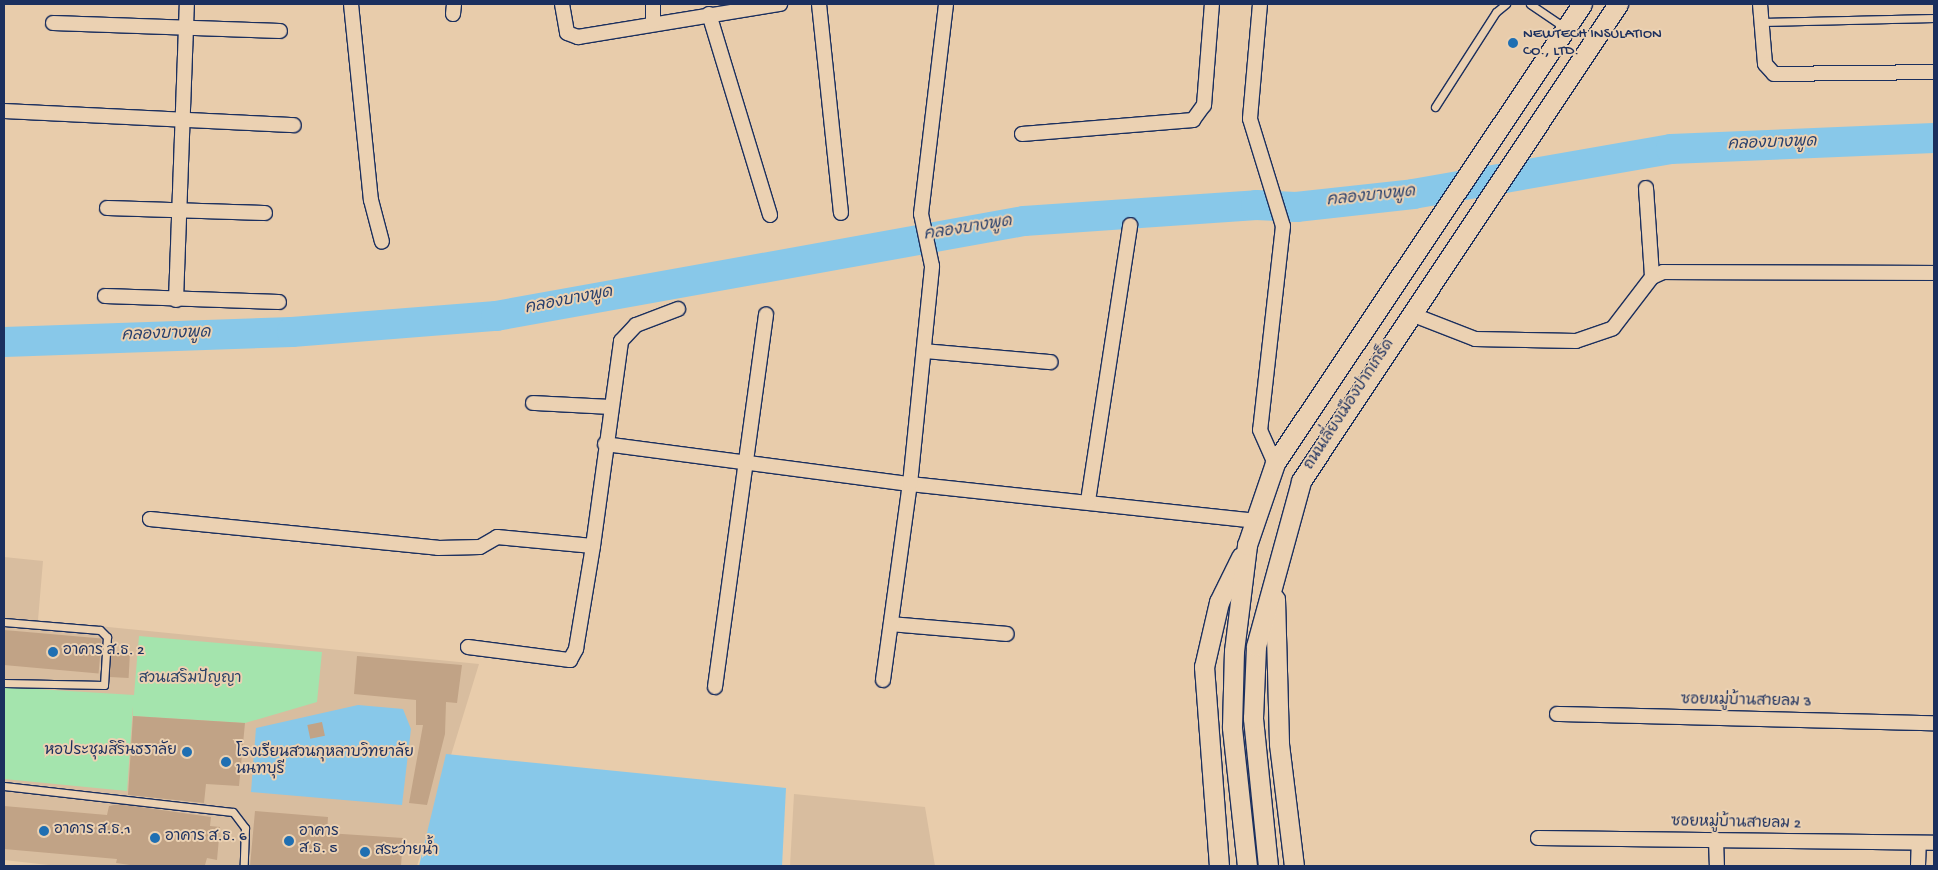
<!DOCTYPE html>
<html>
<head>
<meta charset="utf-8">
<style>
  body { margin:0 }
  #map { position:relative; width:1938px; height:870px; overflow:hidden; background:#e8ccab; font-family:"Gochi Hand","Playpen Sans Thai",sans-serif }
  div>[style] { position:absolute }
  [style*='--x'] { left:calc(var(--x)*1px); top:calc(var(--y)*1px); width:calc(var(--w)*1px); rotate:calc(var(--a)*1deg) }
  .built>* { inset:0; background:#d8bd9f }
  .green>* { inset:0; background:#a4e4ad }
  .water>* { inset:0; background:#88c8e9 }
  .river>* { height:30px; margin:-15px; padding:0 15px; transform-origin:15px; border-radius:15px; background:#88c8e9 }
  .building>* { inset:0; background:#c1a386; transform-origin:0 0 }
  .roads { filter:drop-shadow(1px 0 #1b2f5e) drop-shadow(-1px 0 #1b2f5e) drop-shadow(0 1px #1b2f5e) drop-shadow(0 -1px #1b2f5e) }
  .service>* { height:7px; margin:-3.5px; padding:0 3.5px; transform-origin:3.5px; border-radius:3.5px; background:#ebd1b2 }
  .minor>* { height:14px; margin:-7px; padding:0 7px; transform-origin:7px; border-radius:7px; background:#ebd1b2 }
  .secondary>* { height:19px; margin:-9.5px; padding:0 9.5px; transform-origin:9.5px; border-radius:9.5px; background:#ebd1b2 }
  .dots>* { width:14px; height:14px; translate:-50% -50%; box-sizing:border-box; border:2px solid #ebd1b2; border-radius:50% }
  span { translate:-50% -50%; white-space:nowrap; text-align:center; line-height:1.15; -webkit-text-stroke:4px #ebd1b2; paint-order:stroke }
  .poi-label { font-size:15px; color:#1b2f5e }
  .left { translate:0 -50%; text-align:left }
  .right { translate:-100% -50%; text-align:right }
  .street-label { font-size:15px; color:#1b2f5e }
  .park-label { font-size:15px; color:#294166 }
  .water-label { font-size:16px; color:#263e6c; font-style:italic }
  .frame { position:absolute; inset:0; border:5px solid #1b2f5e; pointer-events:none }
</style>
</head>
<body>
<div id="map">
  <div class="built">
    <i style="clip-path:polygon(4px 557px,43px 561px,38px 620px,479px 664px,417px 866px,58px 866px,4px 860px)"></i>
    <i style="clip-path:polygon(794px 794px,925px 807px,935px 866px,790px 866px)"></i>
  </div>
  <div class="green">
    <i style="clip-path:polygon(139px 636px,322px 652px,317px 702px,245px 723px,133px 716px,133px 706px,127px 791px,4px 779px,4px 687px,134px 695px)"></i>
  </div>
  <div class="water">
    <i style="clip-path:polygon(358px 705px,403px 709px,411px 729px,402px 805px,251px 792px,256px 728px)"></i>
    <i style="clip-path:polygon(446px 754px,786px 788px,782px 866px,419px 866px)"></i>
  </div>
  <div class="river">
    <i style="--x:4;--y:342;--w:288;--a:-2"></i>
    <i style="--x:292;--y:332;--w:205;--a:-4.5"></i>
    <i style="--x:496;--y:316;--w:536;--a:-10.2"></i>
    <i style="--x:1024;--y:221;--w:233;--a:-3.9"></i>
    <i style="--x:1256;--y:205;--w:40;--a:2.9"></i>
    <i style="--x:1296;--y:207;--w:118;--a:-6.3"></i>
    <i style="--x:1413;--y:194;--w:262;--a:-9.9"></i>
    <i style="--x:1671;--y:149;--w:263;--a:-2.4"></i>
  </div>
  <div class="building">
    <i style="left:4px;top:630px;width:98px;height:35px;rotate:5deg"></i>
    <i style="left:111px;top:651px;width:19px;height:26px;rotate:3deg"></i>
    <i style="clip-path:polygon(357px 656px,462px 665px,457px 703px,446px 702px,445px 734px,427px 805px,409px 803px,423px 725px,416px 725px,416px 700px,354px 694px)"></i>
    <i style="clip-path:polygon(133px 716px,245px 723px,239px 786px,206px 784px,204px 803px,128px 795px)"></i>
    <i style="left:322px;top:722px;width:14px;height:15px;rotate:78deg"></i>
    <i style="clip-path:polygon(119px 804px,211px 817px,210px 826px,220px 827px,217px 860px,207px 858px,205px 865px,197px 866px,137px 866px,116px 863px,117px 859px,4px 849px,4px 806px,107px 815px,109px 806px)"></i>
    <i style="clip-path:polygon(255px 811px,328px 817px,327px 833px,403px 838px,401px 866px,250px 866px)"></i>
  </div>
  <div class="roads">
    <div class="service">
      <i style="--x:1530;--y:4;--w:41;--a:34.1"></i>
      <i style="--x:1762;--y:22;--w:172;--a:-1.3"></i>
      <i style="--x:1435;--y:107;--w:113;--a:-57.3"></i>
      <i style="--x:1496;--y:12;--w:13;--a:-39"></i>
      <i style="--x:4;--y:622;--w:96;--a:4.8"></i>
      <i style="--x:100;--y:630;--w:10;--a:45"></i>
      <i style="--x:107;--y:637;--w:48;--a:93.6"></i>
      <i style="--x:104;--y:685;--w:100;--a:-178.9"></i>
      <i style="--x:4;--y:786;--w:230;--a:6.5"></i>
      <i style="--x:233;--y:812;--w:20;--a:53"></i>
      <i style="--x:245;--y:828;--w:38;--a:92"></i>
    </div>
    <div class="minor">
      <i style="--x:351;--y:4;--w:197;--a:84.2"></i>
      <i style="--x:371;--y:200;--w:43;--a:75.3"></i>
      <i style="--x:562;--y:4;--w:29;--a:80"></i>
      <i style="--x:567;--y:33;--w:12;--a:20"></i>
      <i style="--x:578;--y:37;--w:205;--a:-9.3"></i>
      <i style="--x:653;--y:4;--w:18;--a:90"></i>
      <i style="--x:819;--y:4;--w:210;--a:84"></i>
      <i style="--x:1260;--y:4;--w:115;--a:95"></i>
      <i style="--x:1250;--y:119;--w:112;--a:72.9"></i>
      <i style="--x:1283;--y:226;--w:205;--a:96.4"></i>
      <i style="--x:1260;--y:430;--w:36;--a:66"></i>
      <i style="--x:1760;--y:4;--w:60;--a:85.2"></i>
      <i style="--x:1765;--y:64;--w:13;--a:48"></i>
      <i style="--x:1774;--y:74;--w:160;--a:-0.7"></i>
      <i style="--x:453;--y:14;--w:10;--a:-84"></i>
      <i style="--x:709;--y:14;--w:210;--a:73.1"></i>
      <i style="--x:53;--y:23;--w:227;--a:2"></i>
      <i style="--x:4;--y:111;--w:290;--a:2.8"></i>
      <i style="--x:1022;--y:134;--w:172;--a:-4.7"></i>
      <i style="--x:1193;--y:120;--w:19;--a:-54"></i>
      <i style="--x:1204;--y:105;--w:101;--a:-85.5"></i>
      <i style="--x:1646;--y:188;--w:89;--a:86.1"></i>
      <i style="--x:107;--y:208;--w:158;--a:1.8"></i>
      <i style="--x:105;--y:296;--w:174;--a:2"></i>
      <i style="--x:176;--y:300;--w:296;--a:-87.9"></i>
      <i style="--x:1411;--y:314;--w:69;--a:21.3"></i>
      <i style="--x:1475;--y:339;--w:101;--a:1.1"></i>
      <i style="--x:1576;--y:341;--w:39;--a:-19"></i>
      <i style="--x:1613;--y:328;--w:64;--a:-52.6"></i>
      <i style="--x:1652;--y:277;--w:12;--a:-24"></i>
      <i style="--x:1663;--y:272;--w:271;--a:0.2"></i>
      <i style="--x:924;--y:351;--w:127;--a:5"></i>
      <i style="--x:533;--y:403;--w:76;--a:3"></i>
      <i style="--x:605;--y:444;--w:308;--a:7.5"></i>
      <i style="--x:910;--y:484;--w:349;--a:6.1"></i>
      <i style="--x:1088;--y:501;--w:279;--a:-81.3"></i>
      <i style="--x:150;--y:519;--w:289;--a:5.7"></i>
      <i style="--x:438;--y:548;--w:42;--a:-1.4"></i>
      <i style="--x:480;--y:547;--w:20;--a:-30"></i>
      <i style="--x:497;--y:537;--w:96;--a:5.4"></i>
      <i style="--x:891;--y:624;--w:116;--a:4.9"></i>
      <i style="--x:468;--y:647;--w:103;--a:7.3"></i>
      <i style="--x:570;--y:660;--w:13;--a:-61"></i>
      <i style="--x:576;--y:649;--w:104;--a:-80.6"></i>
      <i style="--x:593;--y:546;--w:207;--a:-82.2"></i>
      <i style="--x:621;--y:341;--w:22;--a:-47"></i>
      <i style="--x:636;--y:325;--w:45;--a:-20.9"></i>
      <i style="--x:883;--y:680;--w:198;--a:-82.2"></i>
      <i style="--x:910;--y:484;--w:219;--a:-84.2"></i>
      <i style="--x:932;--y:266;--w:53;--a:-101.9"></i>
      <i style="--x:921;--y:214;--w:211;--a:-83.2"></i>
      <i style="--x:715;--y:687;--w:376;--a:-82.2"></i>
      <i style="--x:1557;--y:714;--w:377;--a:1.4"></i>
      <i style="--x:1538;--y:838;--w:396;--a:0.7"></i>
      <i style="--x:1716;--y:840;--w:26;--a:88"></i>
      <i style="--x:1918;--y:866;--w:23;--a:-88"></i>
    </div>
    <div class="secondary">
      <i style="--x:1275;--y:599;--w:145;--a:88.4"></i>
      <i style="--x:1279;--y:744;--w:123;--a:83"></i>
      <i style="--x:1219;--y:866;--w:200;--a:-94.3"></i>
      <i style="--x:1204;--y:667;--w:67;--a:-77"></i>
      <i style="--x:1219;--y:602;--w:50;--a:-63.9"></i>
      <i style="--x:1247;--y:866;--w:140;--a:-96.2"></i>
      <i style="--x:1232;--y:727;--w:76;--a:-88.5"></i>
      <i style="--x:1234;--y:651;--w:107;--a:-83"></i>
      <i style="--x:1247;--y:545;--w:87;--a:-71.1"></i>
      <i style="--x:1275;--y:463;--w:552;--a:-56.22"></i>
      <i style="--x:1268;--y:866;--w:149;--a:-95.8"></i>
      <i style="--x:1253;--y:718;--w:72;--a:-87.6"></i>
      <i style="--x:1256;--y:646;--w:171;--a:-74.7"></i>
      <i style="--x:1301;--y:481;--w:573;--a:-56.39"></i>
    </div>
  </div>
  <div class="dots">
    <i style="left:1513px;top:43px;background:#1f6fb2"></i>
    <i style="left:53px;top:652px;background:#1f6fb2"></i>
    <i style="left:187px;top:752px;background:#1f6fb2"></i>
    <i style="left:226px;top:762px;background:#1f6fb2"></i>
    <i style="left:44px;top:831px;background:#1f6fb2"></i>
    <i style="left:155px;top:838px;background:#1f6fb2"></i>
    <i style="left:289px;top:841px;background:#1f6fb2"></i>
    <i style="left:365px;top:852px;background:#1f6fb2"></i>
  </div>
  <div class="poi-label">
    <span class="left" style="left:1523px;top:43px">NEWTECH INSULATION<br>CO., LTD.</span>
    <span class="left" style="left:63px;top:652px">อาคาร ส.ธ. 2</span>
    <span class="right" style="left:177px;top:752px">หอประชุมสิรินธราลัย</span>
    <span class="left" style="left:236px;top:762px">โรงเรียนสวนกุหลาบวิทยาลัย<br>นนทบุรี</span>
    <span class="left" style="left:54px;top:831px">อาคาร ส.ธ.1</span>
    <span class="left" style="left:299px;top:841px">อาคาร<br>ส.ธ. 5</span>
    <span class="left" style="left:165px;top:838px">อาคาร ส.ธ. 6</span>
    <span class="left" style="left:375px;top:852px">สระว่ายน้ำ</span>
  </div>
  <div class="street-label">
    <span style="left:1350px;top:405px;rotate:-57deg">ถนนเลี่ยงเมืองปากเกร็ด</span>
    <span style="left:1746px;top:702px;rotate:1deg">ซอยหมู่บ้านสายลม 3</span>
    <span style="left:1736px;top:824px;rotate:1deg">ซอยหมู่บ้านสายลม 2</span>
  </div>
  <div class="park-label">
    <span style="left:190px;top:680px">สวนเสริมปัญญา</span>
  </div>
  <div class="water-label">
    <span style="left:1772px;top:145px;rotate:-2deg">คลองบางพูด</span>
    <span style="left:1371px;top:198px;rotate:-6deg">คลองบางพูด</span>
    <span style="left:968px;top:230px;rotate:-9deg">คลองบางพูด</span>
    <span style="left:569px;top:302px;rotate:-11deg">คลองบางพูด</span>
    <span style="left:166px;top:336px;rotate:-2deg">คลองบางพูด</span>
  </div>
  <div class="frame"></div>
</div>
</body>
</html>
